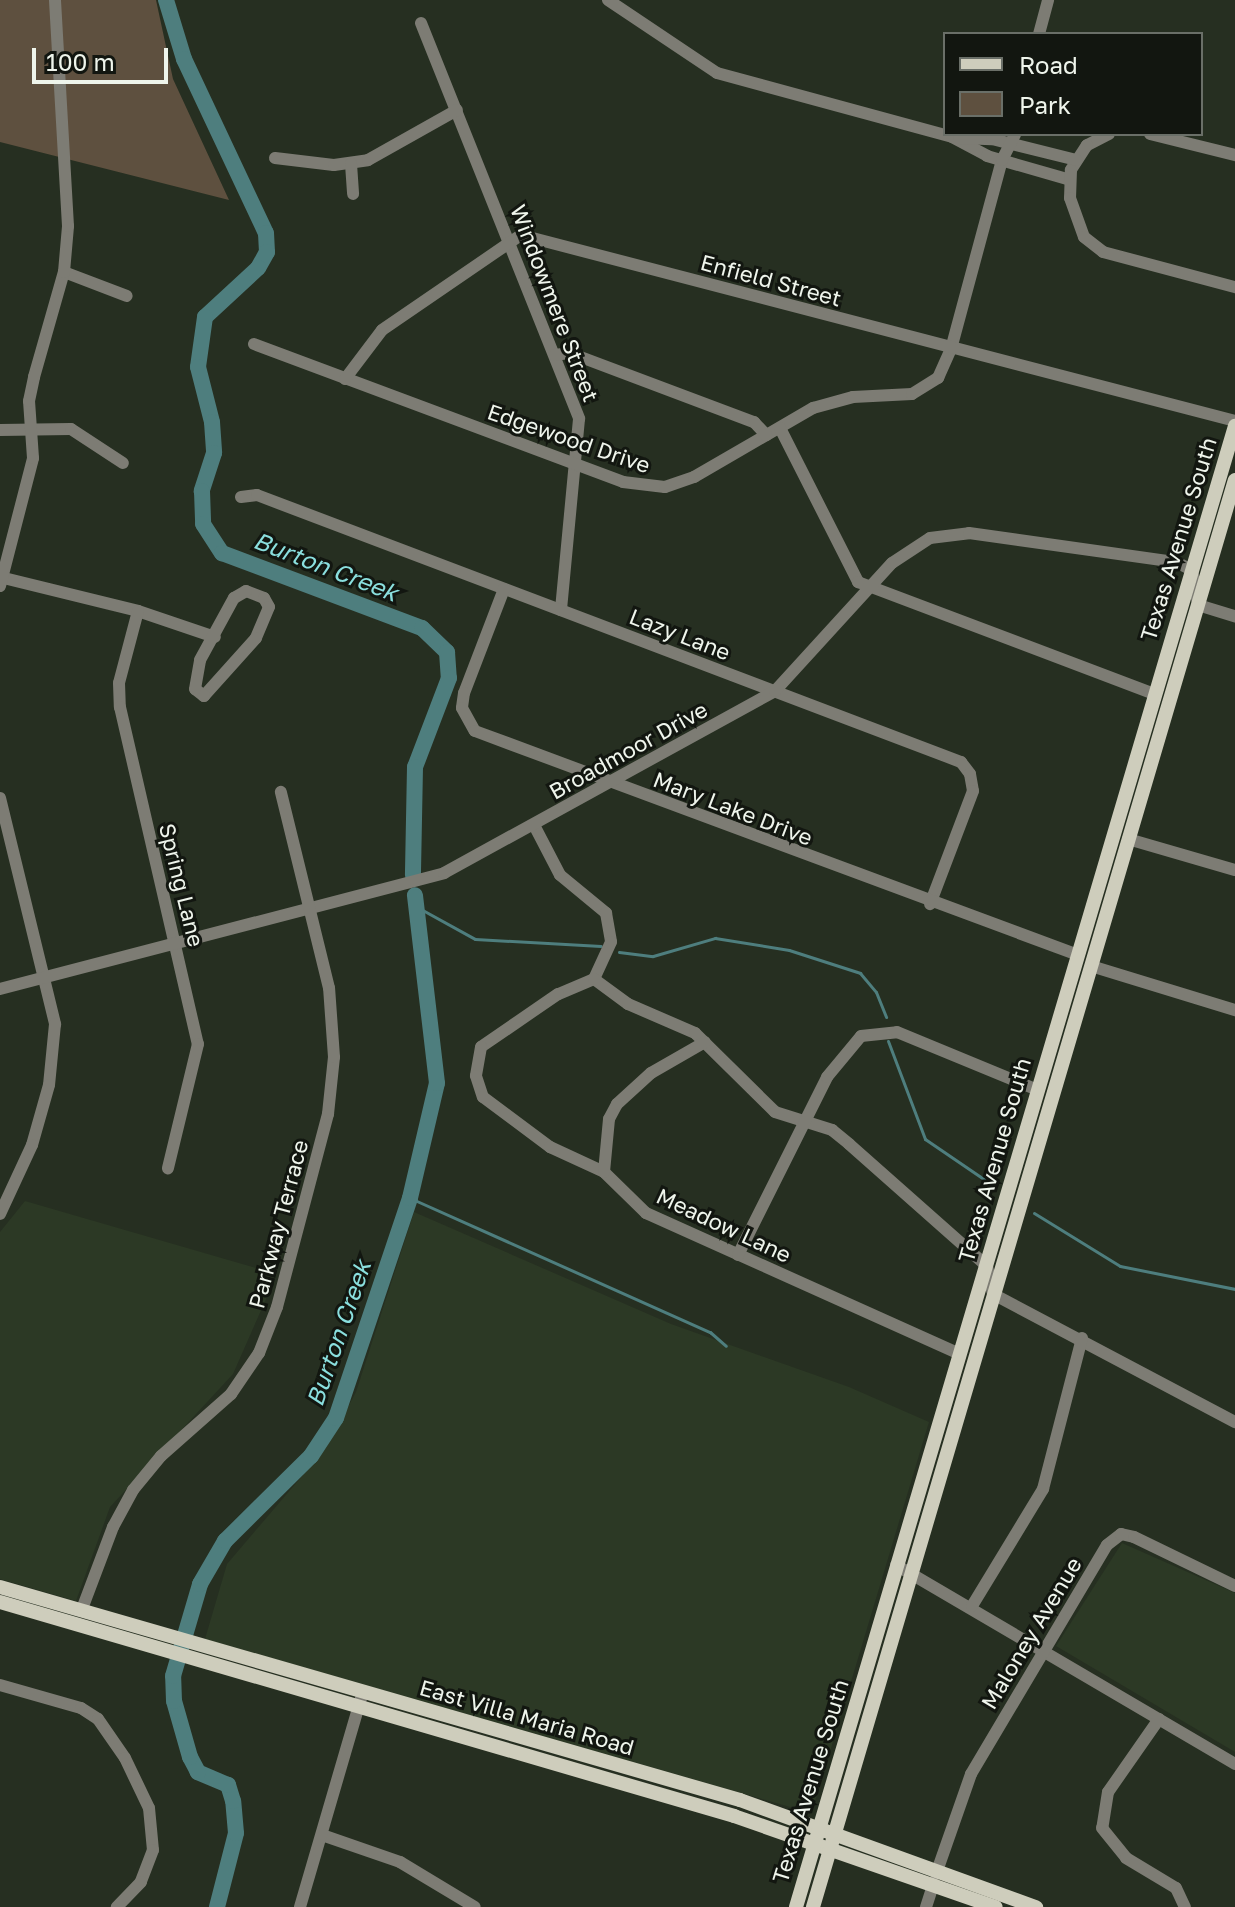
<!DOCTYPE html>
<html>
<head>
<meta charset="utf-8">
<style>
  body { margin:0 }
  #map { position:relative; width:1235px; height:1907px; overflow:hidden; background:#262f21; font-family:"Golos Text",sans-serif }
  div>[style] { position:absolute }
  [style*='--x'] { left:calc(var(--x)*1px); top:calc(var(--y)*1px); width:calc(var(--w)*1px); rotate:calc(var(--a)*1deg) }
  .built>* { inset:0; background:#2c3925 }
  .green>* { inset:0; background:#5e503f }
  .stream>* { height:3px; margin:-1.5px; padding:0 1.5px; transform-origin:1.5px; border-radius:1.5px; background:#4e7e7e }
  .river>* { height:16px; margin:-8px; padding:0 8px; transform-origin:8px; border-radius:8px; background:#4e7e7e }
  .minor>* { height:12px; margin:-6px; padding:0 6px; transform-origin:6px; border-radius:6px; background:#7d7c74 }
  .major>* { height:14px; margin:-7px; padding:0 7px; transform-origin:7px; border-radius:7px; background:#cecdbc }
  span { translate:-50% -50%; white-space:nowrap; text-align:center; line-height:1.15; -webkit-text-stroke:6px #121610; paint-order:stroke }
  .street-label { font-size:22px; color:#eff5ec }
  .water-label { font-size:24px; color:#8adfde; font-style:italic }
  .legend { position:absolute; left:943px; top:32px; width:260px; height:104px; box-sizing:border-box; background:#121610; border:2px solid #6a6f68; margin:0; padding:10px 14px; list-style:none; font-size:24px; color:#eff5ec }
  .legend li { display:flex; align-items:center; gap:16px; height:40px }
  .legend b { width:40px; border:2px solid #6a6f68 }
  .scale { position:absolute; left:32px; top:48px; width:136px; height:36px; box-sizing:border-box; border:4px solid #eff5ec; border-top:0; padding-left:10px; font-size:24px; line-height:28px; white-space:nowrap; color:#eff5ec; -webkit-text-stroke:6px #121610; paint-order:stroke }
</style>
</head>
<body>
<div id="map">
  <div class="built">
    <i style="clip-path:polygon(25px 1201px,277px 1274px,233px 1374px,110px 1507px,76px 1601px,0 1579px,0 1232px)"></i>
    <i style="clip-path:polygon(414px 1212px,671px 1324px,849px 1387px,929px 1422px,814px 1805px,804px 1811px,205px 1639px,227px 1564px,326px 1448px,356px 1392px)"></i>
    <i style="clip-path:polygon(1122px 1543px,1235px 1593px,1235px 1752px,1056px 1646px)"></i>
  </div>
  <div class="green">
    <i style="clip-path:polygon(0 0,156px 0,173px 79px,229px 200px,0 142px)"></i>
  </div>
  <div class="stream">
    <i style="--x:417;--y:907;--w:66;--a:28.9"></i>
    <i style="--x:475;--y:939;--w:126;--a:3.2"></i>
    <i style="--x:619;--y:952;--w:34;--a:7"></i>
    <i style="--x:653;--y:956;--w:65;--a:-16.2"></i>
    <i style="--x:715;--y:938;--w:75;--a:9.2"></i>
    <i style="--x:789;--y:950;--w:75;--a:17.9"></i>
    <i style="--x:860;--y:973;--w:25;--a:50"></i>
    <i style="--x:876;--y:992;--w:27;--a:68"></i>
    <i style="--x:888;--y:1041;--w:105;--a:69.3"></i>
    <i style="--x:925;--y:1139;--w:83;--a:34.3"></i>
    <i style="--x:410;--y:1198;--w:329;--a:24.1"></i>
    <i style="--x:710;--y:1332;--w:21;--a:41"></i>
    <i style="--x:1034;--y:1213;--w:101;--a:31.6"></i>
    <i style="--x:1120;--y:1266;--w:117;--a:11.3"></i>
  </div>
  <div class="river">
    <i style="--x:166;--y:0;--w:62;--a:73"></i>
    <i style="--x:184;--y:59;--w:192;--a:64.8"></i>
    <i style="--x:266;--y:233;--w:19;--a:87"></i>
    <i style="--x:267;--y:252;--w:18;--a:119"></i>
    <i style="--x:258;--y:268;--w:72;--a:137.2"></i>
    <i style="--x:205;--y:317;--w:50;--a:98"></i>
    <i style="--x:198;--y:367;--w:57;--a:75.7"></i>
    <i style="--x:212;--y:422;--w:31;--a:86"></i>
    <i style="--x:214;--y:453;--w:40;--a:108"></i>
    <i style="--x:202;--y:491;--w:33;--a:88"></i>
    <i style="--x:203;--y:524;--w:35;--a:57"></i>
    <i style="--x:222;--y:553;--w:214;--a:20.6"></i>
    <i style="--x:422;--y:628;--w:35;--a:44"></i>
    <i style="--x:447;--y:652;--w:26;--a:86"></i>
    <i style="--x:449;--y:678;--w:95;--a:110.9"></i>
    <i style="--x:415;--y:767;--w:108;--a:91.1"></i>
    <i style="--x:217;--y:1907;--w:76;--a:-75.6"></i>
    <i style="--x:236;--y:1833;--w:32;--a:-95"></i>
    <i style="--x:233;--y:1801;--w:17;--a:-107"></i>
    <i style="--x:228;--y:1785;--w:33;--a:-157"></i>
    <i style="--x:198;--y:1772;--w:17;--a:-118"></i>
    <i style="--x:190;--y:1757;--w:58;--a:-105.9"></i>
    <i style="--x:174;--y:1701;--w:25;--a:-92"></i>
    <i style="--x:173;--y:1676;--w:96;--a:-73.6"></i>
    <i style="--x:200;--y:1584;--w:50;--a:-59.8"></i>
    <i style="--x:225;--y:1541;--w:121;--a:-44.7"></i>
    <i style="--x:311;--y:1456;--w:45;--a:-56.7"></i>
    <i style="--x:336;--y:1418;--w:232;--a:-71.4"></i>
    <i style="--x:410;--y:1198;--w:118;--a:-76.8"></i>
    <i style="--x:437;--y:1083;--w:189;--a:-96.7"></i>
  </div>
  <div class="minor">
    <i style="--x:608;--y:0;--w:131;--a:33.8"></i>
    <i style="--x:717;--y:73;--w:244;--a:15.2"></i>
    <i style="--x:952;--y:137;--w:40;--a:28"></i>
    <i style="--x:987;--y:156;--w:86;--a:16.1"></i>
    <i style="--x:421;--y:23;--w:426;--a:68.2"></i>
    <i style="--x:579;--y:419;--w:192;--a:95.4"></i>
    <i style="--x:1039;--y:34;--w:35;--a:-75"></i>
    <i style="--x:1109;--y:134;--w:25;--a:153"></i>
    <i style="--x:1087;--y:145;--w:30;--a:123"></i>
    <i style="--x:1071;--y:170;--w:28;--a:92"></i>
    <i style="--x:1070;--y:198;--w:41;--a:70.3"></i>
    <i style="--x:1084;--y:237;--w:24;--a:38"></i>
    <i style="--x:1103;--y:252;--w:137;--a:14.9"></i>
    <i style="--x:1150;--y:134;--w:88;--a:13.9"></i>
    <i style="--x:959;--y:138;--w:33;--a:2"></i>
    <i style="--x:992;--y:139;--w:87;--a:14"></i>
    <i style="--x:275;--y:158;--w:59;--a:6.8"></i>
    <i style="--x:334;--y:165;--w:34;--a:-8"></i>
    <i style="--x:368;--y:160;--w:102;--a:-29.3"></i>
    <i style="--x:351;--y:164;--w:30;--a:86"></i>
    <i style="--x:64;--y:272;--w:67;--a:20.9"></i>
    <i style="--x:254;--y:344;--w:394;--a:20.5"></i>
    <i style="--x:623;--y:482;--w:42;--a:6.8"></i>
    <i style="--x:665;--y:487;--w:31;--a:-19"></i>
    <i style="--x:694;--y:477;--w:138;--a:-30.1"></i>
    <i style="--x:813;--y:408;--w:41;--a:-15.4"></i>
    <i style="--x:853;--y:397;--w:59;--a:-2.9"></i>
    <i style="--x:912;--y:394;--w:31;--a:-32"></i>
    <i style="--x:938;--y:378;--w:32;--a:-66"></i>
    <i style="--x:951;--y:349;--w:196;--a:-74.9"></i>
    <i style="--x:1002;--y:160;--w:29;--a:-63"></i>
    <i style="--x:555;--y:355;--w:15;--a:-8"></i>
    <i style="--x:570;--y:353;--w:197;--a:20.6"></i>
    <i style="--x:754;--y:422;--w:18;--a:47"></i>
    <i style="--x:345;--y:379;--w:61;--a:-52.9"></i>
    <i style="--x:382;--y:330;--w:168;--a:-34.4"></i>
    <i style="--x:521;--y:235;--w:738;--a:14.6"></i>
    <i style="--x:780;--y:428;--w:173;--a:63.1"></i>
    <i style="--x:858;--y:582;--w:317;--a:20.7"></i>
    <i style="--x:0;--y:430;--w:71;--a:-0.8"></i>
    <i style="--x:71;--y:429;--w:62;--a:33.2"></i>
    <i style="--x:241;--y:497;--w:16;--a:-7"></i>
    <i style="--x:257;--y:495;--w:753;--a:20.77"></i>
    <i style="--x:961;--y:762;--w:15;--a:53"></i>
    <i style="--x:970;--y:774;--w:17;--a:80"></i>
    <i style="--x:973;--y:791;--w:121;--a:110.8"></i>
    <i style="--x:0;--y:577;--w:142;--a:13.8"></i>
    <i style="--x:138;--y:611;--w:81;--a:18.7"></i>
    <i style="--x:0;--y:586;--w:132;--a:-75.5"></i>
    <i style="--x:33;--y:458;--w:57;--a:-94"></i>
    <i style="--x:29;--y:401;--w:25;--a:-78"></i>
    <i style="--x:34;--y:377;--w:109;--a:-74.1"></i>
    <i style="--x:64;--y:272;--w:46;--a:-85"></i>
    <i style="--x:68;--y:226;--w:226;--a:-93.3"></i>
    <i style="--x:504;--y:589;--w:111;--a:111"></i>
    <i style="--x:464;--y:693;--w:15;--a:98"></i>
    <i style="--x:462;--y:708;--w:26;--a:61"></i>
    <i style="--x:475;--y:731;--w:643;--a:20.38"></i>
    <i style="--x:246;--y:591;--w:19;--a:21"></i>
    <i style="--x:264;--y:598;--w:10;--a:61"></i>
    <i style="--x:269;--y:607;--w:34;--a:113"></i>
    <i style="--x:256;--y:638;--w:78;--a:131.9"></i>
    <i style="--x:204;--y:696;--w:11;--a:-142"></i>
    <i style="--x:195;--y:689;--w:29;--a:-80"></i>
    <i style="--x:200;--y:660;--w:71;--a:-61.3"></i>
    <i style="--x:234;--y:598;--w:14;--a:-30"></i>
    <i style="--x:138;--y:611;--w:74;--a:104.8"></i>
    <i style="--x:119;--y:683;--w:24;--a:88"></i>
    <i style="--x:120;--y:707;--w:346;--a:77"></i>
    <i style="--x:198;--y:1044;--w:128;--a:103.6"></i>
    <i style="--x:0;--y:798;--w:233;--a:76.3"></i>
    <i style="--x:55;--y:1024;--w:61;--a:95.6"></i>
    <i style="--x:49;--y:1085;--w:62;--a:105.8"></i>
    <i style="--x:32;--y:1145;--w:76;--a:114.9"></i>
    <i style="--x:534;--y:825;--w:56;--a:62.5"></i>
    <i style="--x:560;--y:875;--w:60;--a:39.6"></i>
    <i style="--x:606;--y:913;--w:29;--a:80"></i>
    <i style="--x:611;--y:942;--w:41;--a:114.7"></i>
    <i style="--x:594;--y:979;--w:39;--a:157"></i>
    <i style="--x:558;--y:994;--w:93;--a:145.5"></i>
    <i style="--x:481;--y:1047;--w:29;--a:100"></i>
    <i style="--x:476;--y:1076;--w:22;--a:72"></i>
    <i style="--x:483;--y:1097;--w:84;--a:36.7"></i>
    <i style="--x:550;--y:1147;--w:60;--a:24.8"></i>
    <i style="--x:604;--y:1172;--w:59;--a:44.3"></i>
    <i style="--x:646;--y:1213;--w:344;--a:24.2"></i>
    <i style="--x:1128;--y:839;--w:111;--a:16.2"></i>
    <i style="--x:1091;--y:966;--w:151;--a:17"></i>
    <i style="--x:594;--y:979;--w:42;--a:36.3"></i>
    <i style="--x:628;--y:1004;--w:73;--a:23.4"></i>
    <i style="--x:695;--y:1033;--w:112;--a:44.6"></i>
    <i style="--x:775;--y:1112;--w:60;--a:17.5"></i>
    <i style="--x:832;--y:1130;--w:22;--a:39"></i>
    <i style="--x:849;--y:1144;--w:184;--a:41.5"></i>
    <i style="--x:987;--y:1266;--w:29;--a:78"></i>
    <i style="--x:993;--y:1294;--w:274;--a:27.9"></i>
    <i style="--x:0;--y:989;--w:459;--a:-14.6"></i>
    <i style="--x:444;--y:873;--w:378;--a:-28.8"></i>
    <i style="--x:775;--y:691;--w:173;--a:-47.6"></i>
    <i style="--x:892;--y:563;--w:45;--a:-33.3"></i>
    <i style="--x:930;--y:538;--w:39;--a:-7"></i>
    <i style="--x:969;--y:533;--w:209;--a:8"></i>
    <i style="--x:1176;--y:562;--w:18;--a:27"></i>
    <i style="--x:1192;--y:570;--w:36;--a:80"></i>
    <i style="--x:1198;--y:605;--w:39;--a:17"></i>
    <i style="--x:604;--y:1172;--w:53;--a:-84.6"></i>
    <i style="--x:609;--y:1119;--w:17;--a:-62"></i>
    <i style="--x:617;--y:1104;--w:46;--a:-42.4"></i>
    <i style="--x:651;--y:1073;--w:62;--a:-29.9"></i>
    <i style="--x:738;--y:1255;--w:199;--a:-63.4"></i>
    <i style="--x:827;--y:1077;--w:53;--a:-50.3"></i>
    <i style="--x:861;--y:1036;--w:36;--a:-6"></i>
    <i style="--x:897;--y:1032;--w:152;--a:22.4"></i>
    <i style="--x:896;--y:1565;--w:393;--a:30.4"></i>
    <i style="--x:972;--y:1606;--w:137;--a:-58.7"></i>
    <i style="--x:1043;--y:1489;--w:156;--a:-75.5"></i>
    <i style="--x:82;--y:1609;--w:88;--a:-69.3"></i>
    <i style="--x:113;--y:1527;--w:42;--a:-61.6"></i>
    <i style="--x:133;--y:1490;--w:44;--a:-50.5"></i>
    <i style="--x:161;--y:1456;--w:94;--a:-41.5"></i>
    <i style="--x:231;--y:1394;--w:50;--a:-55.7"></i>
    <i style="--x:259;--y:1353;--w:49;--a:-68.6"></i>
    <i style="--x:277;--y:1307;--w:200;--a:-75.2"></i>
    <i style="--x:328;--y:1114;--w:57;--a:-84"></i>
    <i style="--x:334;--y:1057;--w:69;--a:-94.1"></i>
    <i style="--x:329;--y:988;--w:202;--a:-103.8"></i>
    <i style="--x:0;--y:1685;--w:84;--a:15.9"></i>
    <i style="--x:81;--y:1708;--w:20;--a:33"></i>
    <i style="--x:98;--y:1719;--w:47;--a:55.3"></i>
    <i style="--x:125;--y:1758;--w:55;--a:64.4"></i>
    <i style="--x:149;--y:1808;--w:42;--a:84.6"></i>
    <i style="--x:153;--y:1850;--w:34;--a:111"></i>
    <i style="--x:141;--y:1882;--w:35;--a:134"></i>
    <i style="--x:1159;--y:1719;--w:89;--a:124.9"></i>
    <i style="--x:1108;--y:1792;--w:36;--a:99"></i>
    <i style="--x:1102;--y:1828;--w:38;--a:51"></i>
    <i style="--x:1126;--y:1858;--w:58;--a:31"></i>
    <i style="--x:1176;--y:1888;--w:21;--a:65"></i>
    <i style="--x:322;--y:1835;--w:83;--a:19.1"></i>
    <i style="--x:400;--y:1862;--w:87;--a:31"></i>
    <i style="--x:936;--y:1874;--w:106;--a:-70.7"></i>
    <i style="--x:971;--y:1774;--w:266;--a:-59.3"></i>
    <i style="--x:1107;--y:1545;--w:18;--a:-38"></i>
    <i style="--x:1121;--y:1534;--w:13;--a:13"></i>
    <i style="--x:1134;--y:1537;--w:112;--a:25.9"></i>
    <i style="--x:300;--y:1907;--w:224;--a:-73.7"></i>
    <i style="--x:926;--y:1907;--w:19;--a:-72"></i>
  </div>
  <div class="major">
    <i style="--x:0;--y:1587;--w:770;--a:16.06"></i>
    <i style="--x:740;--y:1800;--w:315;--a:19.9"></i>
    <i style="--x:0;--y:1602;--w:765;--a:16.25"></i>
    <i style="--x:734;--y:1816;--w:277;--a:19.2"></i>
    <i style="--x:796;--y:1907;--w:1545;--a:-73.49"></i>
    <i style="--x:813;--y:1907;--w:1488;--a:-73.53"></i>
  </div>
  <div class="street-label">
    <span style="left:771px;top:280px;rotate:15deg">Enfield Street</span>
    <span style="left:555px;top:303px;rotate:69deg">Windowmere Street</span>
    <span style="left:569px;top:438px;rotate:19deg">Edgewood Drive</span>
    <span style="left:1178px;top:539px;rotate:-73deg">Texas Avenue South</span>
    <span style="left:680px;top:634px;rotate:21deg">Lazy Lane</span>
    <span style="left:628px;top:750px;rotate:-29deg">Broadmoor Drive</span>
    <span style="left:733px;top:808px;rotate:21deg">Mary Lake Drive</span>
    <span style="left:182px;top:885px;rotate:76deg">Spring Lane</span>
    <span style="left:994px;top:1160px;rotate:-74deg">Texas Avenue South</span>
    <span style="left:278px;top:1224px;rotate:-75deg">Parkway Terrace</span>
    <span style="left:724px;top:1225px;rotate:25deg">Meadow Lane</span>
    <span style="left:1031px;top:1633px;rotate:-59deg">Maloney Avenue</span>
    <span style="left:527px;top:1717px;rotate:16deg">East Villa Maria Road</span>
    <span style="left:810px;top:1781px;rotate:-73deg">Texas Avenue South</span>
  </div>
  <div class="water-label">
    <span style="left:326px;top:566px;rotate:21deg">Burton Creek</span>
    <span style="left:338px;top:1333px;rotate:-71deg">Burton Creek</span>
  </div>
  <ul class="legend">
  <li><b style="height:10px;background:#cecdbc"></b>Road</li>
  <li><b style="height:22px;background:#5e503f"></b>Park</li>
  </ul>
  <div class="scale">100 m</div>
</div>
</body>
</html>
